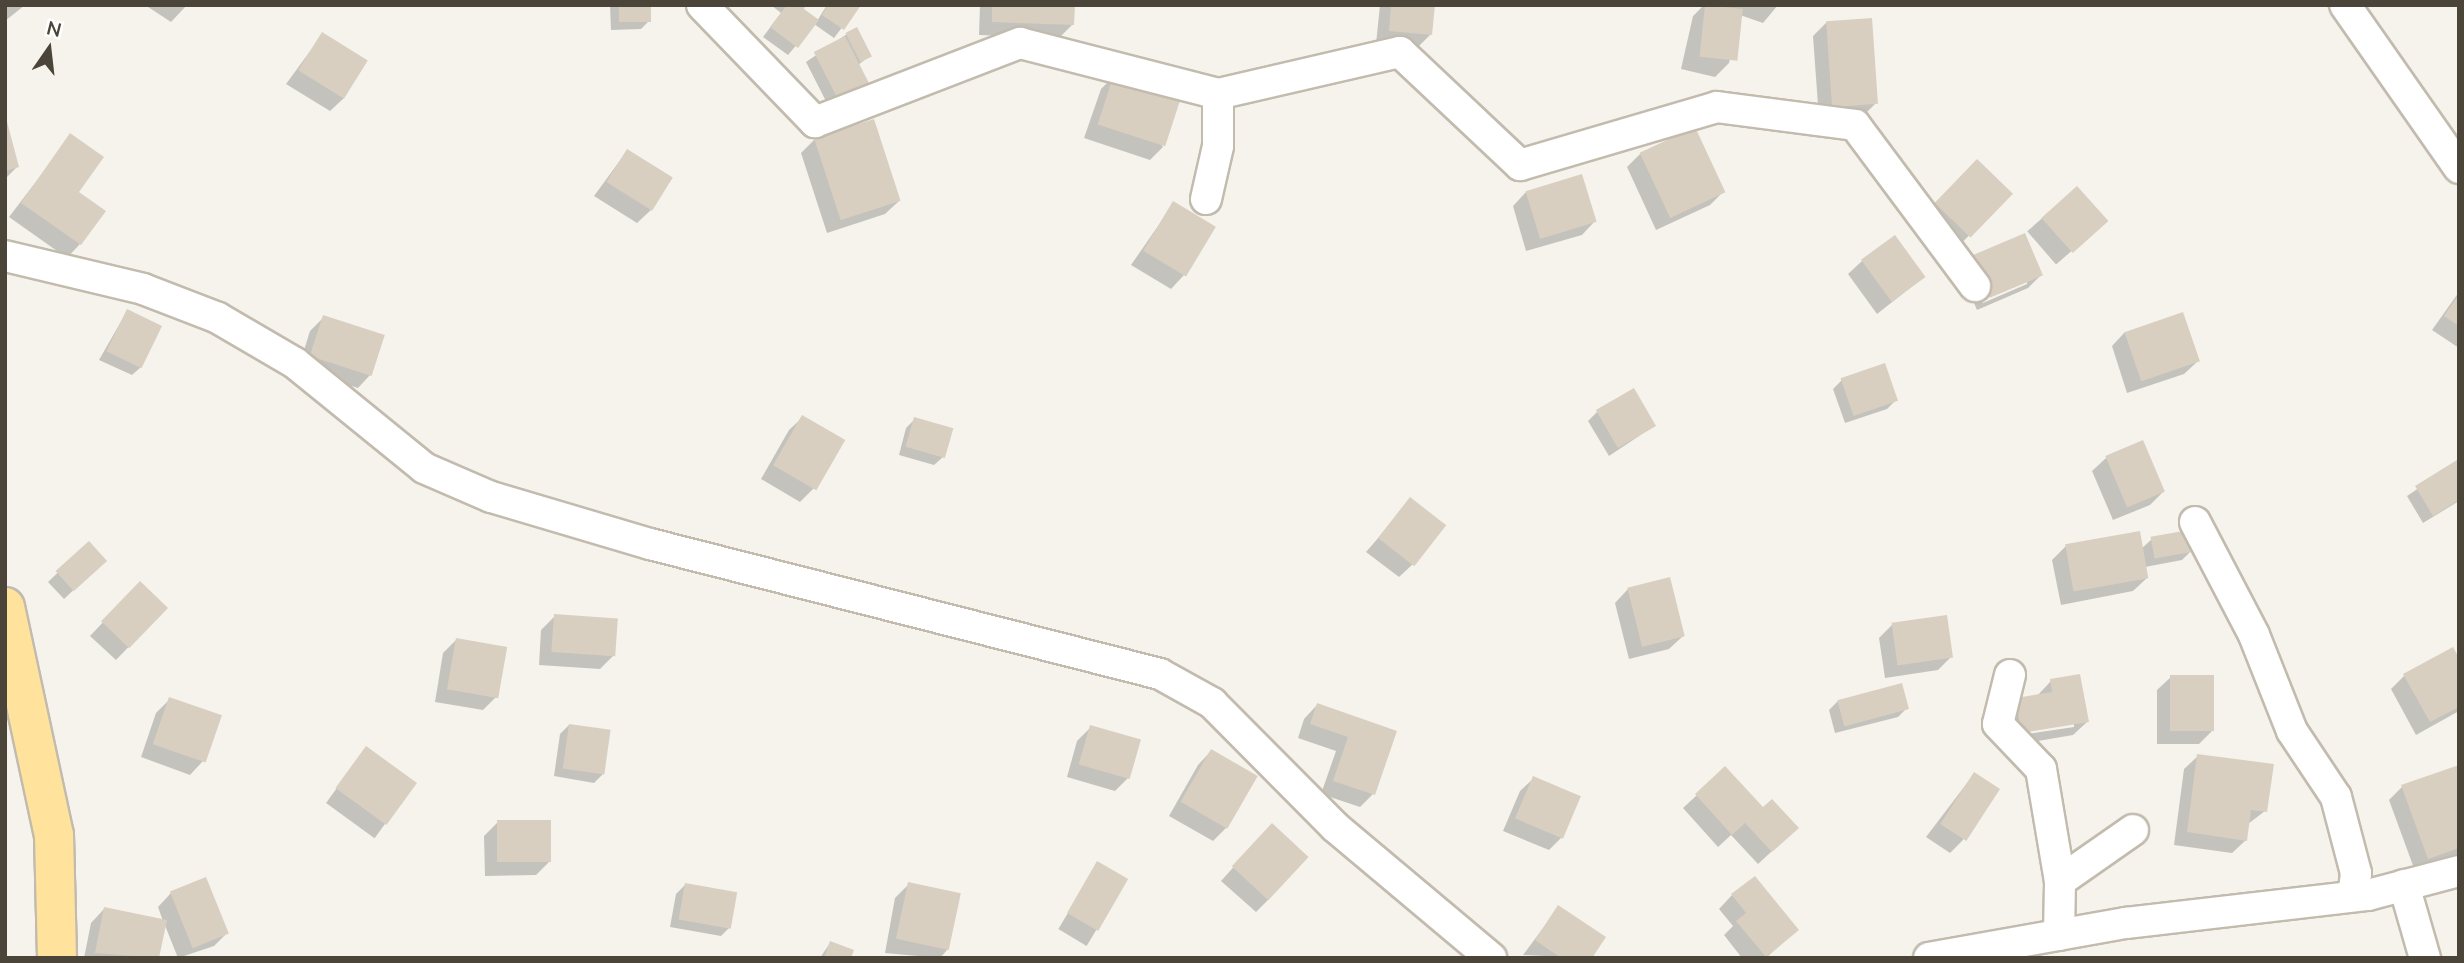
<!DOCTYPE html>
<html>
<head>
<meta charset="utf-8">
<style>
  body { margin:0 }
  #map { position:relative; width:2464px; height:963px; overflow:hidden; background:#f6f3ec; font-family:Mulish,sans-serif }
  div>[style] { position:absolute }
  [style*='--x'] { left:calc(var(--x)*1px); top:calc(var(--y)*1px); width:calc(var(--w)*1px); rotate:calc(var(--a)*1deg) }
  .shadow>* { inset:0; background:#0003; transform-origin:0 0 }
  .building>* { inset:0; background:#d8cfc1; transform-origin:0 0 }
  .roads { filter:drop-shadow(2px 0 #c2bbae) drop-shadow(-2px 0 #c2bbae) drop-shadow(0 2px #c2bbae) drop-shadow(0 -2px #c2bbae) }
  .minor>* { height:30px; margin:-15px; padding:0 15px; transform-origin:15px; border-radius:15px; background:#fff }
  .major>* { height:38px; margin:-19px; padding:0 19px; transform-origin:19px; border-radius:19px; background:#ffe39c }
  span { translate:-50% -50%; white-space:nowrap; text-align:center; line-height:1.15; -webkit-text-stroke:6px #fff; paint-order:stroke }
  .frame { position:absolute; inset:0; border:7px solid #4b4439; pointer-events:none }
  .north { position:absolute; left:14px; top:14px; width:70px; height:70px; -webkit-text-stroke:5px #fff; paint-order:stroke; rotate:14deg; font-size:19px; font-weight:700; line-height:28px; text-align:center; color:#4b4439 }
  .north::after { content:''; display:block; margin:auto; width:24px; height:32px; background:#4b4439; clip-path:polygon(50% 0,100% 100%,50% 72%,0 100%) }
</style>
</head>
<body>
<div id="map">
  <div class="shadow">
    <i style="clip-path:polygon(5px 5px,25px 5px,5px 21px)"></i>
    <i style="clip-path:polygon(145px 5px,187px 5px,171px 22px)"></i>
    <i style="clip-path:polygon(610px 5px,649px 5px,650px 20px,641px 29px,611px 30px)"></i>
    <i style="clip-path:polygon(771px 5px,804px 5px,801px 9px,817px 21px,827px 5px,859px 5px,834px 38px,814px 24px,788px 55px,763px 37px,781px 13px)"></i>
    <i style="clip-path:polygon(980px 5px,1073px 5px,1072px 25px,1059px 38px,979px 35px)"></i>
    <i style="clip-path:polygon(1380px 5px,1433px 5px,1430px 35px,1417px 48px,1376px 44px)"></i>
    <i style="clip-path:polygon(1704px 5px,1723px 7px,1778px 5px,1763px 23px,1740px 15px,1729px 63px,1715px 77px,1681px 69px,1693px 16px)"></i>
    <i style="clip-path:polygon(1827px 22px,1876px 103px,1862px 117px,1819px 119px,1813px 36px)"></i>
    <i style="clip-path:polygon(847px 34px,870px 56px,858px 65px,830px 109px,806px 62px)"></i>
    <i style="clip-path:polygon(322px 35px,344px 98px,330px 111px,286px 84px)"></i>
    <i style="clip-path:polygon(1114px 76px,1163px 147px,1150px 160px,1084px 138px,1101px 89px)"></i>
    <i style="clip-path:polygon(5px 118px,17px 167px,5px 179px)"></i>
    <i style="clip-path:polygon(71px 136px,80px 244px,67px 258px,9px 217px)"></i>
    <i style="clip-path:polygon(815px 139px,899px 201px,885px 214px,827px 233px,801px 153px)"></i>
    <i style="clip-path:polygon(627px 151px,651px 210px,637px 223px,594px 196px)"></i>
    <i style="clip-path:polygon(1640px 154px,1724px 191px,1710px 205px,1656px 230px,1627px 167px)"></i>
    <i style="left:1977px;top:161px;width:47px;height:78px;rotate:45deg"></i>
    <i style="left:2077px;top:188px;width:44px;height:66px;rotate:49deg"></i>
    <i style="clip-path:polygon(1526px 192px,1595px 221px,1582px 235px,1526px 251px,1513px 206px)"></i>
    <i style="clip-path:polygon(1174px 203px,1184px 275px,1171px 289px,1131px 265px)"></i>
    <i style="clip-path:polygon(evenodd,1973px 257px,2041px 275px,2028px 288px,1977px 310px,1960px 270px,1973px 257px,2027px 280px,2027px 284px,1983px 303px,1982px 300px,2027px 280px)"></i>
    <i style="clip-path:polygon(1862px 261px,1924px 277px,1877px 314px,1848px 274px)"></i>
    <i style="clip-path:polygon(2459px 292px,2459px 348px,2432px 330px)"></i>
    <i style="clip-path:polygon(127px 311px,141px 367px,132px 375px,99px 360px)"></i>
    <i style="clip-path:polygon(324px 317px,371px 374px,358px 388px,298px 370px,310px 331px)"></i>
    <i style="clip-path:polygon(2125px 332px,2198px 361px,2184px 374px,2127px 393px,2112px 346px)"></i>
    <i style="clip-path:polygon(1842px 380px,1896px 400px,1887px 409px,1845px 423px,1833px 389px)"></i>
    <i style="clip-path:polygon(1597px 412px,1654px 426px,1609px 456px,1588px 421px)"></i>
    <i style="clip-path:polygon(803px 417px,814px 488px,800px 502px,761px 479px,789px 430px)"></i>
    <i style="clip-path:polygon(915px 419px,943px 457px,934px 465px,899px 455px,906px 428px)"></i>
    <i style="clip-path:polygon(2106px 458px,2163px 492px,2150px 505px,2113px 520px,2092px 471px)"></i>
    <i style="clip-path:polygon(2456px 463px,2459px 501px,2423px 523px,2407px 496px)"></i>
    <i style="clip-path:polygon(1411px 500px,1413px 564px,1399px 577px,1366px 552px)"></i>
    <i style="clip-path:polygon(2152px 539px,2191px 551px,2182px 560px,2145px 567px,2147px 578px,2133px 591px,2061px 605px,2052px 560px,2066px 546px,2141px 549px)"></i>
    <i style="clip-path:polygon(88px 544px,96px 569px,64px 599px,48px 582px)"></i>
    <i style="clip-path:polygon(1628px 589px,1683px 636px,1669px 649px,1629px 659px,1615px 603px)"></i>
    <i style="clip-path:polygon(127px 597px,166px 608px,116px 660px,90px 636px)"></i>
    <i style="clip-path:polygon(555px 616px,613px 656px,600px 669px,539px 665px,541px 630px)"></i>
    <i style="clip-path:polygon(1893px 624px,1951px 657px,1938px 670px,1885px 678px,1879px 638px)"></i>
    <i style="clip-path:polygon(457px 639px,496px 697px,483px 710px,435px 702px,443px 653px)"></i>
    <i style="clip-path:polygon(2459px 662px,2459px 711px,2416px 735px,2391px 689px,2404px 676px)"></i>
    <i style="clip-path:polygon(2171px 677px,2212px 731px,2199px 744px,2157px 744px,2157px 690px)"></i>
    <i style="clip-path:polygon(evenodd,2051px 681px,2087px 722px,2073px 735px,2008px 746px,2003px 713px,2037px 696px,2051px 681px,2074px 723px,2074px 727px,2013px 736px,2012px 733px,2074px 723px)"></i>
    <i style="clip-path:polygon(170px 699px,203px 761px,190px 775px,141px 757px,156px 713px)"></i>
    <i style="clip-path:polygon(1838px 701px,1907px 708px,1898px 717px,1835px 733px,1829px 710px)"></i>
    <i style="clip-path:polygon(1317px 705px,1395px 732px,1373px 794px,1360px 807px,1321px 794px,1336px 751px,1298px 738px,1304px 719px)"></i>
    <i style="clip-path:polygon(569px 725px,603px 774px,594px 783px,554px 776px,560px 734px)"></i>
    <i style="clip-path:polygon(1091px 727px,1128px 778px,1115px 791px,1067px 777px,1077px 741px)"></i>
    <i style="left:366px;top:748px;width:60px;height:68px;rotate:36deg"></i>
    <i style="clip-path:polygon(1211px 751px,1227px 827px,1213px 841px,1169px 816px,1198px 765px)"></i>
    <i style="clip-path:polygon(2198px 756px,2265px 811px,2248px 824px,2246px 840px,2232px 853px,2174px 845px,2184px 769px)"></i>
    <i style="clip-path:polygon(2459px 767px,2459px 856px,2415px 871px,2389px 800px,2402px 787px)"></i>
    <i style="clip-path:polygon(1725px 769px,1783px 841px,1758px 864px,1731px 835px,1718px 847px,1683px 808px)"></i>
    <i style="clip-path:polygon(1974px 774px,1963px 840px,1950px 853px,1926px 837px)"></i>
    <i style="clip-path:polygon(1534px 778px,1562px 837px,1549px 850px,1503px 831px,1520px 791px)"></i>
    <i style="clip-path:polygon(498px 822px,550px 861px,536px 875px,485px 876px,484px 836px)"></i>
    <i style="clip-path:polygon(1259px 839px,1269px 899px,1256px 912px,1221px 881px)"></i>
    <i style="left:1098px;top:863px;width:33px;height:77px;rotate:31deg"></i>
    <i style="clip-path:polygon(909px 884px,948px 949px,940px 958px,885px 953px,895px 898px)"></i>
    <i style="clip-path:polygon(685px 885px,729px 928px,721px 936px,670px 927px,676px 894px)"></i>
    <i style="clip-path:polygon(171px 893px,227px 933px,214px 946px,178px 958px,164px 923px,157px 958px,84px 958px,91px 923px,104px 909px,163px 921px,158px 907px)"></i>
    <i style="clip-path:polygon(1732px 895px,1797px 930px,1766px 958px,1742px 958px,1724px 935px,1733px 926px,1719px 909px)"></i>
    <i style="clip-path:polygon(1558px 908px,1590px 958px,1523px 955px)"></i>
    <i style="clip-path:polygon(830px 943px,849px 958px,820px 958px)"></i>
  </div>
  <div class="building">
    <i style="left:619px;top:5px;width:32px;height:17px"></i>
    <i style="clip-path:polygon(787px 5px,806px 5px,804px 9px,819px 20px,798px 48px,770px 27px)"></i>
    <i style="clip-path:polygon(828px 5px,861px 5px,844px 30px,822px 15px)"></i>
    <i style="clip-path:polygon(992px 5px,1075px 5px,1074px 25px,992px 22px)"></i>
    <i style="clip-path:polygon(1391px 5px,1435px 5px,1432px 35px,1389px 31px)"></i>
    <i style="left:1705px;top:5px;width:38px;height:52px;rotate:6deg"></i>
    <i style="left:1872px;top:18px;width:86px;height:46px;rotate:86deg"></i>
    <i style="left:857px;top:27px;width:33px;height:13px;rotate:63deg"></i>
    <i style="left:322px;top:32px;width:54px;height:45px;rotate:32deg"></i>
    <i style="left:845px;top:36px;width:56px;height:35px;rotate:63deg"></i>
    <i style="left:1114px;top:74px;width:71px;height:53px;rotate:18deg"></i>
    <i style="clip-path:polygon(5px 114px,19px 167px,5px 171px)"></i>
    <i style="left:874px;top:119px;width:86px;height:63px;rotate:72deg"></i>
    <i style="left:1695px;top:127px;width:72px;height:61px;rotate:65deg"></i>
    <i style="clip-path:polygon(70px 133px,104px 157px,79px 192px,106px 211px,81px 245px,21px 203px)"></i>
    <i style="left:627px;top:149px;width:54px;height:39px;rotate:32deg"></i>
    <i style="left:1977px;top:159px;width:50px;height:61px;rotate:44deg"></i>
    <i style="left:1582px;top:174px;width:50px;height:59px;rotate:73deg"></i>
    <i style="left:2077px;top:186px;width:47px;height:48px;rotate:48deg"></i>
    <i style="left:1173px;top:201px;width:50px;height:58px;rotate:31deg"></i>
    <i style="left:2025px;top:233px;width:46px;height:57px;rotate:67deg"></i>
    <i style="left:1895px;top:235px;width:52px;height:42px;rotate:54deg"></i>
    <i style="clip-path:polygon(2459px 294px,2459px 326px,2444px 316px)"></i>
    <i style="left:127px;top:309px;width:39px;height:47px;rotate:26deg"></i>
    <i style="left:2183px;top:312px;width:52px;height:62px;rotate:71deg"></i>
    <i style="left:323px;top:315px;width:65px;height:43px;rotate:18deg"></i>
    <i style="left:1885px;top:363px;width:40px;height:47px;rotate:71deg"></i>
    <i style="left:1634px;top:388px;width:44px;height:44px;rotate:60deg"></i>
    <i style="left:802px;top:415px;width:50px;height:58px;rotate:30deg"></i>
    <i style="left:914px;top:417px;width:41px;height:31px;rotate:16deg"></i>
    <i style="left:2143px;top:440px;width:56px;height:41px;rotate:67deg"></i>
    <i style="clip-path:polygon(2457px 460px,2459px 500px,2433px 516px,2415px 486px)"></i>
    <i style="left:1410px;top:497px;width:46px;height:52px;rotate:38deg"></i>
    <i style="left:2189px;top:530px;width:22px;height:39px;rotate:80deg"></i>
    <i style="left:2140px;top:531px;width:48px;height:76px;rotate:80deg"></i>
    <i style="left:89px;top:541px;width:27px;height:45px;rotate:48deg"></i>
    <i style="left:1670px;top:577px;width:61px;height:44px;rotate:76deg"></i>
    <i style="left:140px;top:581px;width:39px;height:56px;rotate:44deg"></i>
    <i style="left:554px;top:614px;width:64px;height:38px;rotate:4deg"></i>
    <i style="left:1947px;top:615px;width:43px;height:56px;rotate:82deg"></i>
    <i style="left:456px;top:638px;width:52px;height:52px;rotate:10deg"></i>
    <i style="clip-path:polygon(2453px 647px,2459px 658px,2459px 707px,2430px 722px,2403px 674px)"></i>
    <i style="clip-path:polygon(2080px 674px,2089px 722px,2021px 733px,2016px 698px,2052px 692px,2050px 679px)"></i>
    <i style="left:2170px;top:675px;width:44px;height:56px"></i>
    <i style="left:1902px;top:683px;width:27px;height:67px;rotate:75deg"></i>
    <i style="left:169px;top:697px;width:56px;height:50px;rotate:19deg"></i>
    <i style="clip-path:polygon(1317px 703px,1397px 731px,1375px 795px,1333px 781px,1348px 737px,1310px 724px)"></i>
    <i style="left:569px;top:724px;width:42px;height:45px;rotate:8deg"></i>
    <i style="left:1090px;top:725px;width:53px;height:41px;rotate:16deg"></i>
    <i style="left:366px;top:746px;width:63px;height:52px;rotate:36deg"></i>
    <i style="left:1211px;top:749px;width:54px;height:61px;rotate:30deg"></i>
    <i style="clip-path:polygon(2197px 754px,2274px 764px,2267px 812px,2251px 810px,2247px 841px,2187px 832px)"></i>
    <i style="clip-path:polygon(2459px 765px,2459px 848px,2428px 859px,2401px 785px)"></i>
    <i style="clip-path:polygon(1725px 766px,1763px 807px,1772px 799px,1799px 828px,1772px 852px,1745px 823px,1732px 835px,1695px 794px)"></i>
    <i style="left:1974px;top:772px;width:31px;height:62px;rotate:33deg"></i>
    <i style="left:1533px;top:776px;width:52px;height:46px;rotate:23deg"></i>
    <i style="left:551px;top:820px;width:42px;height:54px;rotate:90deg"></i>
    <i style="left:1272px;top:823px;width:50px;height:59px;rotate:43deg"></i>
    <i style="left:1097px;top:861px;width:36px;height:60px;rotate:30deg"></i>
    <i style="clip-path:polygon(1755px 876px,1799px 930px,1766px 957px,1736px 921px,1746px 913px,1731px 894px)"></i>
    <i style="left:206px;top:877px;width:61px;height:39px;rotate:68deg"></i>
    <i style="left:908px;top:882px;width:54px;height:58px;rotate:12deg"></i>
    <i style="left:685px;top:883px;width:53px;height:37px;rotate:10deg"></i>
    <i style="clip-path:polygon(1558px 905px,1606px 937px,1592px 958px,1561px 958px,1535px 940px)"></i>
    <i style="clip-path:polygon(104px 907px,167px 920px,159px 958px,95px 953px)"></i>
    <i style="clip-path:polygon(830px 941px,854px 950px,851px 958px,824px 958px)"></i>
  </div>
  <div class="roads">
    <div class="minor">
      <i style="--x:702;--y:5;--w:163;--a:46"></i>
      <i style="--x:815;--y:122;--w:220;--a:-21.1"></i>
      <i style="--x:1020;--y:43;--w:204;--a:14.4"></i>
      <i style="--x:1218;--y:94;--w:187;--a:-13"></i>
      <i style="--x:1400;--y:52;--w:165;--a:43.3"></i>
      <i style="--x:1520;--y:165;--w:205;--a:-16.4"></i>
      <i style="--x:1717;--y:107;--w:139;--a:7.4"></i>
      <i style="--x:1855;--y:125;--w:201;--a:53.3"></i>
      <i style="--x:2345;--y:5;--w:199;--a:55"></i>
      <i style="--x:1206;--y:199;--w:54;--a:-77.2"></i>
      <i style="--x:1218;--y:146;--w:52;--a:-90"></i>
      <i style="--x:5;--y:256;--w:142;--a:13.4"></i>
      <i style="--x:143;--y:289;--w:80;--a:21.1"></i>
      <i style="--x:218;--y:318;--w:89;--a:30.3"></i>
      <i style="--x:295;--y:363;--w:166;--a:39.1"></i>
      <i style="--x:424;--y:468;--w:73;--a:23.4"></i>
      <i style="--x:491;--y:497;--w:166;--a:16.5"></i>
      <i style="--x:650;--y:544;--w:526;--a:14.3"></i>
      <i style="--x:1160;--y:674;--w:60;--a:29.1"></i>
      <i style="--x:1212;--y:703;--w:175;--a:45.2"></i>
      <i style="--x:1335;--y:827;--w:204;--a:40"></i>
      <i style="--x:2195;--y:522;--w:127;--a:62.4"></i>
      <i style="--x:2254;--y:635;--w:103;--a:68.4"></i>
      <i style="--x:2292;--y:731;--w:79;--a:56.3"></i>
      <i style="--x:2336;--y:797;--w:79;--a:75.3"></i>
      <i style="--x:2356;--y:873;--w:23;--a:97"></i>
      <i style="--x:2010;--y:675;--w:50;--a:103.8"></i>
      <i style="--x:1998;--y:724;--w:62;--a:46.3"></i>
      <i style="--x:2041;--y:769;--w:114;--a:80.4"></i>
      <i style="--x:2404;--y:885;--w:76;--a:74"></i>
      <i style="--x:2059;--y:935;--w:54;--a:-88.9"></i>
      <i style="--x:2060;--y:881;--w:89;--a:-34.9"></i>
      <i style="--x:1929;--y:958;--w:200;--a:-10.1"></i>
      <i style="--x:2126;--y:923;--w:244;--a:-6.6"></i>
      <i style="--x:2368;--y:895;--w:94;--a:-14.8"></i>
    </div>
    <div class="major">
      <i style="--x:5;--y:607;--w:233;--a:77.9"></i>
      <i style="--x:54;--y:835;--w:123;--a:88.6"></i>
    </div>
  </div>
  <div class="frame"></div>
  <div class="north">N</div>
</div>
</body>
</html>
